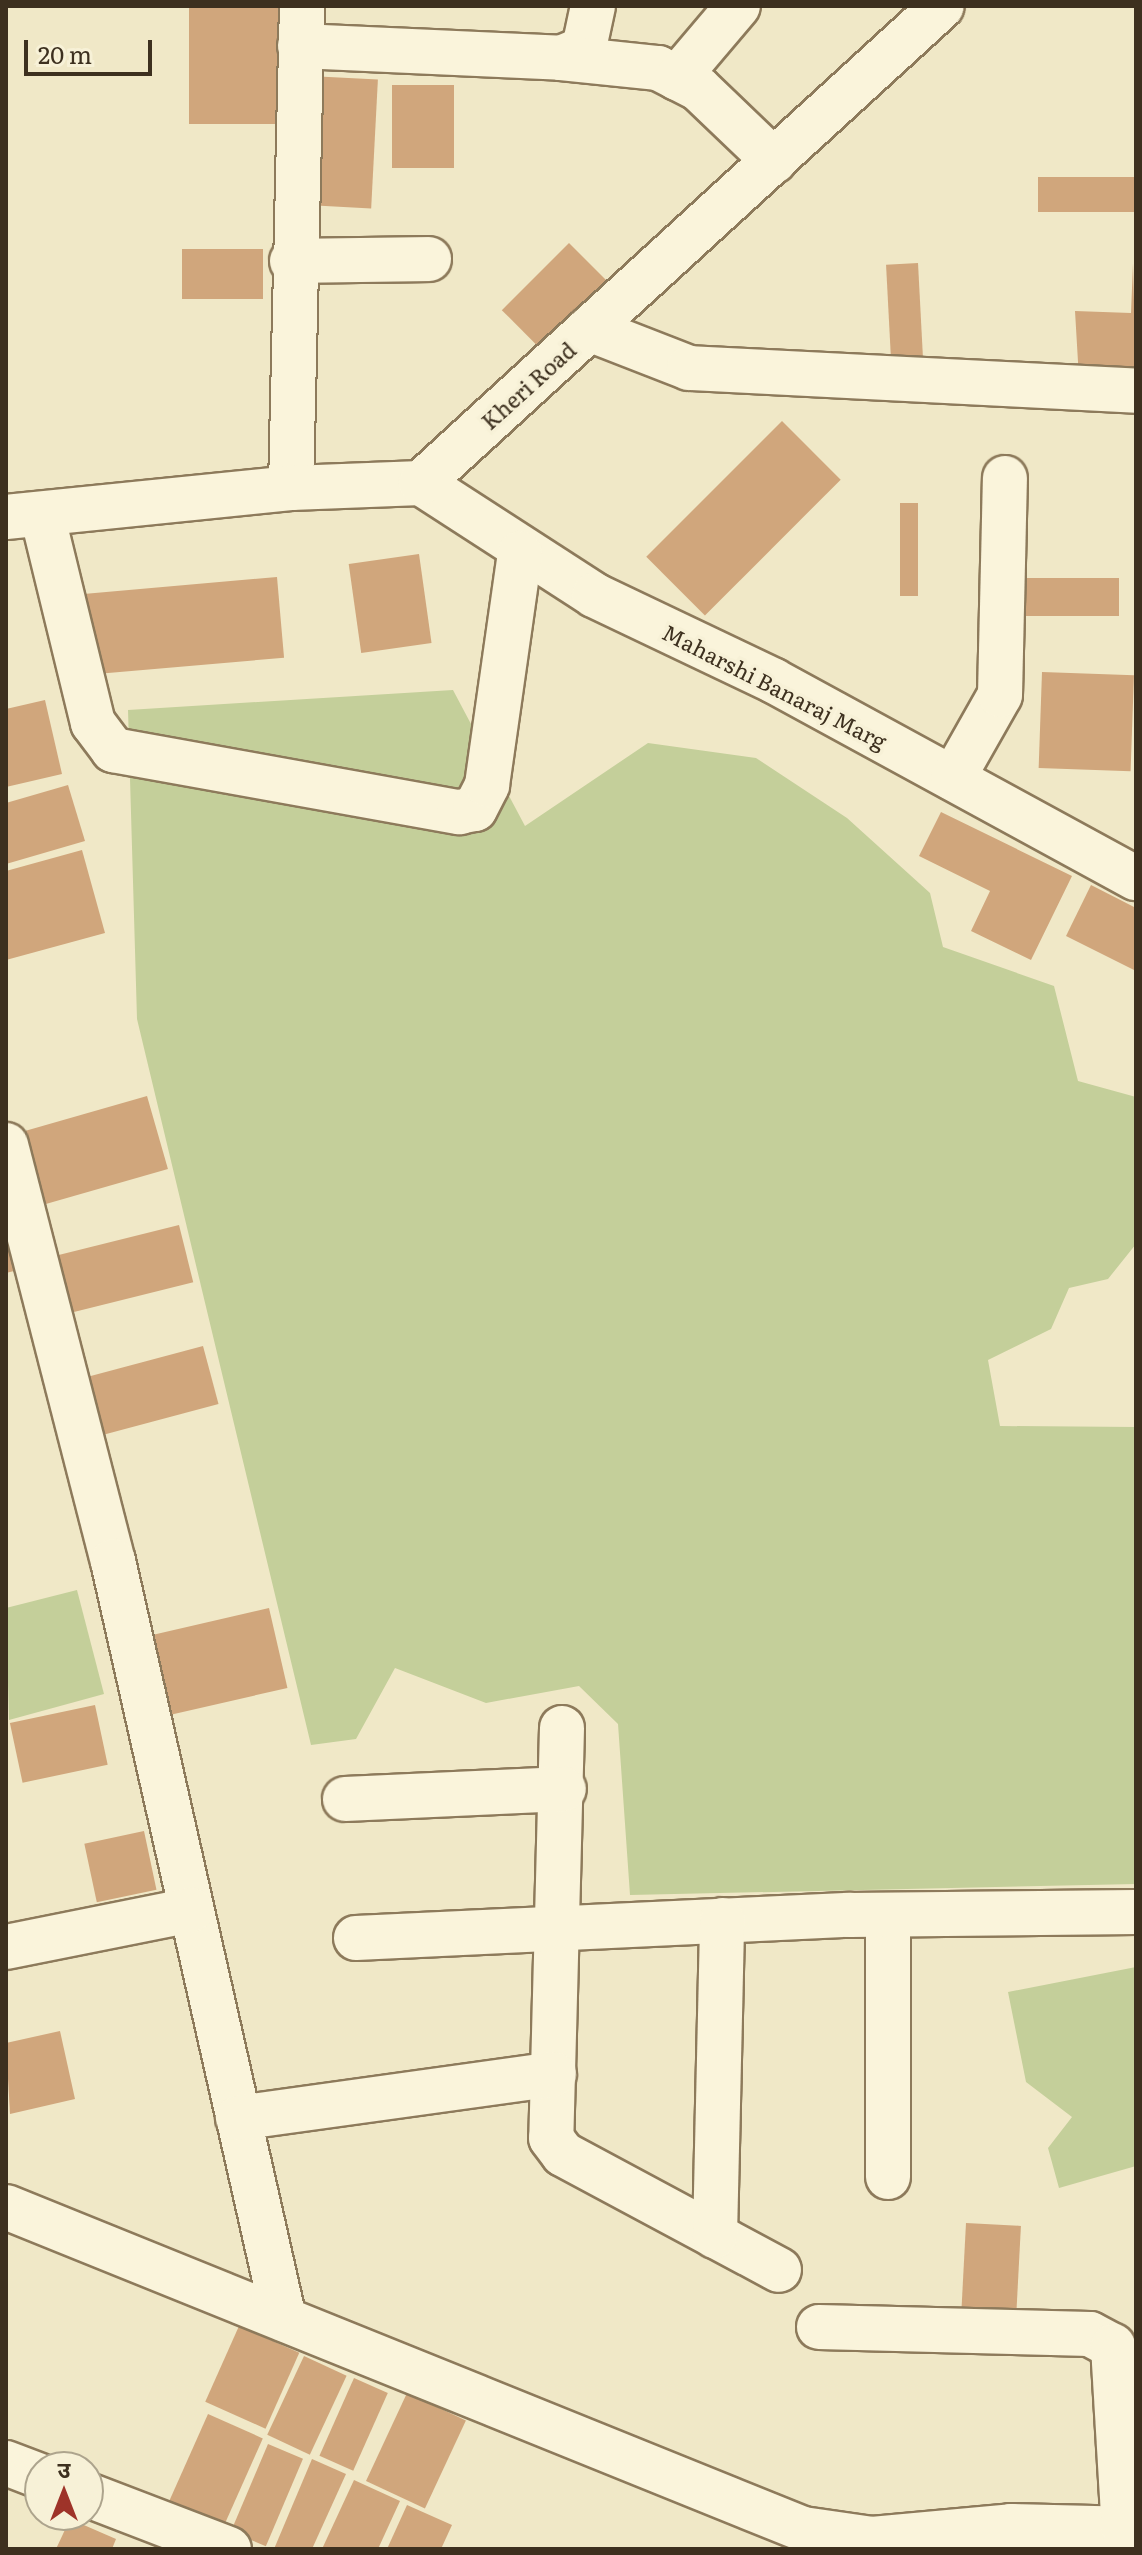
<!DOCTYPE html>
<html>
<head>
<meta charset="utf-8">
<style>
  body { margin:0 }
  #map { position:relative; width:1142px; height:2555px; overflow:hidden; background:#f0e8c7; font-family:Literata,"Noto Sans Devanagari",serif }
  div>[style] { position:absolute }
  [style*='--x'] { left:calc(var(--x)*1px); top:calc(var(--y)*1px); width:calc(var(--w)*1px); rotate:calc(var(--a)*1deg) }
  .green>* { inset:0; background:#c4cf9a }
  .building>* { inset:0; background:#d0a67c; transform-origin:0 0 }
  .roads { filter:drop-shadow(2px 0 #8d7a5b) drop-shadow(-2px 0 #8d7a5b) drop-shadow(0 2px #8d7a5b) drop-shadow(0 -2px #8d7a5b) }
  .minor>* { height:44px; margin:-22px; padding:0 22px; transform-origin:22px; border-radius:22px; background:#faf4db }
  .tertiary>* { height:44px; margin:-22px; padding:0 22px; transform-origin:22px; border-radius:22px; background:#faf4db }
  span { translate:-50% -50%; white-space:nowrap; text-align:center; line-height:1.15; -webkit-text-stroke:7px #f7f1d7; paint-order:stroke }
  .street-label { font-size:22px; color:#3d301f }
  .frame { position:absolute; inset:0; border:8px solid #3d301f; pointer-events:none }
  .north { position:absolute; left:24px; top:2451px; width:80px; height:80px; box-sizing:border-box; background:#f7f1d7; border:2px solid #ada48d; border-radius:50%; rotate:0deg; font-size:22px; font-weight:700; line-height:32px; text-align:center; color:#3d301f }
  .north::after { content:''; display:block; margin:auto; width:28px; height:36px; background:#9e3329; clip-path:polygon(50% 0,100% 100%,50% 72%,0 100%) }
  .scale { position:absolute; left:24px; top:40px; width:128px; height:36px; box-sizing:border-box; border:4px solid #3d301f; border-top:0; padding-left:10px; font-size:24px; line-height:28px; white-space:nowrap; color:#3d301f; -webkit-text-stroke:6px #f7f1d7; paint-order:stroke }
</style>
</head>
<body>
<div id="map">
  <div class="green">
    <i style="clip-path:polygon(453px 690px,525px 826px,648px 743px,756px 758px,847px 818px,930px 893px,943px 947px,1054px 986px,1078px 1081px,1136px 1097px,1136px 1244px,1108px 1279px,1069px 1288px,1051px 1329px,988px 1360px,1000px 1426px,1136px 1427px,1136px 1884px,630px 1895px,618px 1724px,579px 1686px,486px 1703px,395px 1668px,356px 1739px,311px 1745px,137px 1019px,128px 710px)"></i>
    <i style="clip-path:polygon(77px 1590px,104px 1694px,9px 1720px,6px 1608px)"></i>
    <i style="clip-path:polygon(1136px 1967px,1136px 2166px,1059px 2188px,1048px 2148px,1072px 2117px,1026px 2082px,1008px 1992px)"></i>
  </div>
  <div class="building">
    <i style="left:189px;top:6px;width:98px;height:118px"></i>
    <i style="left:309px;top:76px;width:69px;height:129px;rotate:3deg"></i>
    <i style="left:392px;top:85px;width:62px;height:83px"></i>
    <i style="left:1136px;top:177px;width:35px;height:98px;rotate:90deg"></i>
    <i style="left:569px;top:243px;width:59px;height:95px;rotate:45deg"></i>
    <i style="left:182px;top:249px;width:81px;height:50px"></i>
    <i style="left:918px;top:263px;width:104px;height:32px;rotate:87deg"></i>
    <i style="clip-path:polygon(1133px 263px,1136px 378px,1079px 379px,1075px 311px,1131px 313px)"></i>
    <i style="left:782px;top:421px;width:83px;height:192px;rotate:45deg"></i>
    <i style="left:900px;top:503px;width:18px;height:93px"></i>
    <i style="left:419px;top:554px;width:90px;height:71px;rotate:82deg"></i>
    <i style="left:277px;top:577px;width:81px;height:197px;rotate:85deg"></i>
    <i style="left:1023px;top:578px;width:96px;height:38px"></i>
    <i style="left:1042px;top:672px;width:92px;height:96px;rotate:2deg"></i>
    <i style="clip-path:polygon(45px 700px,62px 774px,6px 787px,6px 709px)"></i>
    <i style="clip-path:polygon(68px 785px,85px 841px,6px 864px,6px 803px)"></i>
    <i style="clip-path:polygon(941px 812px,1072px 876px,1031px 960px,971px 931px,990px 891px,919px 856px)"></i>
    <i style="clip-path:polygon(82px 850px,105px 933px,6px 960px,6px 871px)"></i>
    <i style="clip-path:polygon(1091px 885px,1136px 908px,1136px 971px,1066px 936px)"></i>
    <i style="left:147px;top:1096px;width:76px;height:127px;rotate:74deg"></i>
    <i style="clip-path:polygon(6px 1215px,22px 1269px,6px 1273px)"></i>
    <i style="left:179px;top:1225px;width:59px;height:124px;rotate:76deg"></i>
    <i style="left:203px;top:1346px;width:60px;height:124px;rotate:75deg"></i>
    <i style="left:269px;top:1608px;width:82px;height:122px;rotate:77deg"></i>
    <i style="left:95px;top:1705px;width:61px;height:87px;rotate:78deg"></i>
    <i style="left:144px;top:1831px;width:60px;height:61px;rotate:78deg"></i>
    <i style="clip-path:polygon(60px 2031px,75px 2099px,10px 2114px,6px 2043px)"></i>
    <i style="left:966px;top:2223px;width:55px;height:87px;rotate:3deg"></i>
    <i style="left:239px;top:2326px;width:66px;height:83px;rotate:24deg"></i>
    <i style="left:304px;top:2356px;width:47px;height:87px;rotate:25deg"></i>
    <i style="left:354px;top:2378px;width:37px;height:85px;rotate:24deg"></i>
    <i style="left:407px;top:2393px;width:65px;height:97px;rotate:25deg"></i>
    <i style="left:208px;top:2414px;width:60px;height:98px;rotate:24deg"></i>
    <i style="left:268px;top:2444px;width:38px;height:95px;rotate:23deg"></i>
    <i style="clip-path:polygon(312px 2459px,346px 2474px,312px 2549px,274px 2549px)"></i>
    <i style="clip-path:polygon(354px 2480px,400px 2501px,378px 2549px,322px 2549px)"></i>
    <i style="clip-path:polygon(407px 2505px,452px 2525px,441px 2549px,387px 2549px)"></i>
    <i style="clip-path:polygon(70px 2519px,116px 2539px,112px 2549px,56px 2549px)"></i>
  </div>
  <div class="roads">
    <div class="minor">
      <i style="--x:300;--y:46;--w:261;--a:2.6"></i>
      <i style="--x:561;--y:58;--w:25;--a:-23"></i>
      <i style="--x:584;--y:48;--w:43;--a:-77.9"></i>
      <i style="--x:561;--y:58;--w:98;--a:5.9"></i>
      <i style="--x:658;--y:68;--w:46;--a:27.1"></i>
      <i style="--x:699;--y:89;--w:104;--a:43.8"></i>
      <i style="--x:677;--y:78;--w:94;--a:-49.7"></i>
      <i style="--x:292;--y:261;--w:137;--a:-0.8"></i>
      <i style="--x:589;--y:329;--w:107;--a:21.3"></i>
      <i style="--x:689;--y:368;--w:448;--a:2.9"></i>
      <i style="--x:421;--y:483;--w:206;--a:32.9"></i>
      <i style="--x:594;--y:595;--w:199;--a:25.5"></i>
      <i style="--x:774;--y:681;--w:412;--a:28.6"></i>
      <i style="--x:291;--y:488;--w:482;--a:-88.7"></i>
      <i style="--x:42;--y:514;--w:215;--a:76.3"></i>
      <i style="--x:93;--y:723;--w:34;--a:53"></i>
      <i style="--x:113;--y:750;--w:352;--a:10.2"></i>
      <i style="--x:459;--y:812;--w:16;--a:-11"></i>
      <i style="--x:475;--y:809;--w:27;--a:-63"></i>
      <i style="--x:487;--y:785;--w:234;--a:-81.9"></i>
      <i style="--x:953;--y:778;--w:95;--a:-60.5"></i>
      <i style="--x:1000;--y:695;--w:217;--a:-88.7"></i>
      <i style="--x:6;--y:1145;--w:430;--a:75.6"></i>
      <i style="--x:113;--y:1561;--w:777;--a:77.29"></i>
      <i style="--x:562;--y:1728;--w:410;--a:91.5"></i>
      <i style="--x:551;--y:2138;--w:20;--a:53"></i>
      <i style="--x:563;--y:2154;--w:245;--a:28.2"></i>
      <i style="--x:345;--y:1799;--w:219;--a:-2.6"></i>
      <i style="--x:888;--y:1915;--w:262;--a:90"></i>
      <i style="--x:356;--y:1938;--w:495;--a:-2.7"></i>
      <i style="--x:850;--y:1915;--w:286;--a:-0.6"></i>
      <i style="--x:6;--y:1947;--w:189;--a:-11.3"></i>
      <i style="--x:238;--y:2118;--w:319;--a:-7.9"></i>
      <i style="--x:6;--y:2207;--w:860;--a:22"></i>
      <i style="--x:803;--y:2529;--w:70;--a:8.2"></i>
      <i style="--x:872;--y:2539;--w:140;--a:-5.3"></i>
      <i style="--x:1011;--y:2526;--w:125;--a:1.4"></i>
      <i style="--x:715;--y:2236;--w:316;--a:-88.7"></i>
      <i style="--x:819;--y:2327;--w:271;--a:1.5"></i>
      <i style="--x:1090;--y:2334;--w:26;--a:28"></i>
      <i style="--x:1113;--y:2346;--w:183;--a:86.6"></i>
      <i style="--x:6;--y:2463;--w:36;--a:21"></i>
      <i style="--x:88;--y:2495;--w:151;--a:21"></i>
    </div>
    <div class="tertiary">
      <i style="--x:6;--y:517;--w:286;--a:-5.8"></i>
      <i style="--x:291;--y:488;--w:130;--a:-2.2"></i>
      <i style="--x:421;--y:483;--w:706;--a:-42.48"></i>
    </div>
  </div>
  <div class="street-label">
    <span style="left:528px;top:385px;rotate:-42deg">Kheri Road</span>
    <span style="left:775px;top:686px;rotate:27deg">Maharshi Banaraj Marg</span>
  </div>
  <div class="frame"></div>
  <div class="north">उ</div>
  <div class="scale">20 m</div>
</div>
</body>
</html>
